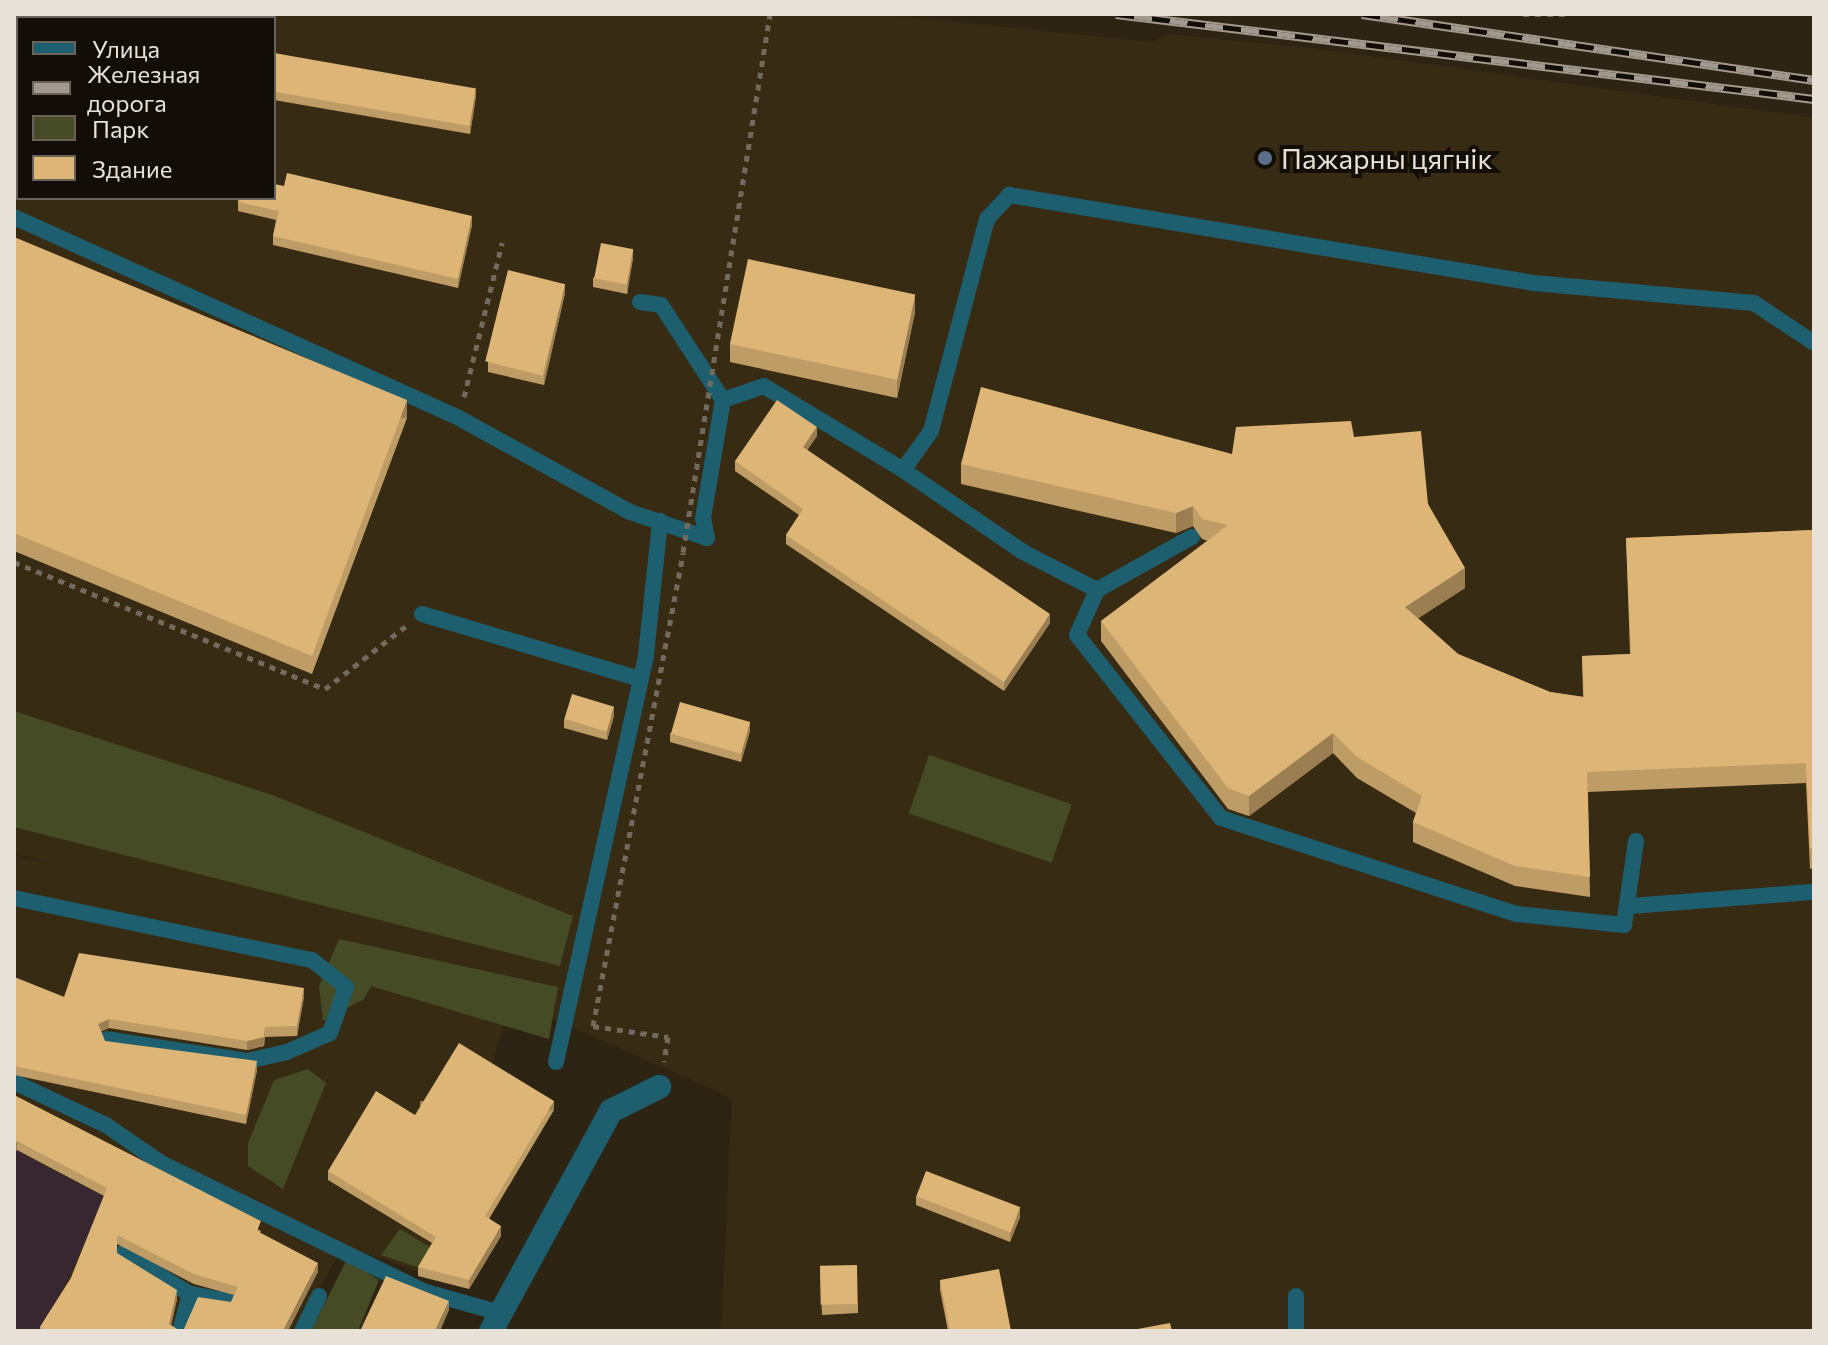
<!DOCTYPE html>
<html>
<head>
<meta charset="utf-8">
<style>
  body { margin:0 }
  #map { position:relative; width:1828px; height:1345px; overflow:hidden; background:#2d2414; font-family:Commissioner,sans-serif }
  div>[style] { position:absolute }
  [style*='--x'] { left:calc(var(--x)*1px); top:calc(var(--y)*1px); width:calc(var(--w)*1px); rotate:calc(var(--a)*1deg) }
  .built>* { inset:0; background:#382b14 }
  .education>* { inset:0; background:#382731 }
  .green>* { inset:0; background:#454c25; transform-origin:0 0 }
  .path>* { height:5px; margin-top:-2.5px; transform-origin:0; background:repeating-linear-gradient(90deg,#726a5c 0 6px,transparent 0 12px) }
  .lane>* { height:16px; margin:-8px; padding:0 8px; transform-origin:8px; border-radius:8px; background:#1d5e6f }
  .street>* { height:24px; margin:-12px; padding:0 12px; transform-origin:12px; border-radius:12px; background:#1d5e6f }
  .rail>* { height:9px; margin-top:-4.5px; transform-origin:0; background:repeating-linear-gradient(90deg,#120e07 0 18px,#a29a8e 0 36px); box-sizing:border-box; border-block:2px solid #a29a8e }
  .path-bridge>* { height:5px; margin-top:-2.5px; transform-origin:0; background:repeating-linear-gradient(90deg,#726a5c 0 6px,transparent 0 12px) }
  .wall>* { inset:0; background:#be9c65 }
  .shaded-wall>* { inset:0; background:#9b7f53; transform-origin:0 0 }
  .building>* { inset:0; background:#ddb576; transform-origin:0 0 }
  .dots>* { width:22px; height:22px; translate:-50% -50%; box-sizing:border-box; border:4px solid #120e07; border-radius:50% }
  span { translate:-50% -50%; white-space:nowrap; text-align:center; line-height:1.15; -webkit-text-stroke:8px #120e07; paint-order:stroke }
  .poi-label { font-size:28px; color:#e8e1d7 }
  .left { translate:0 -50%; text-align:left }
  .frame { position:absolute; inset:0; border:16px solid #e8e1d7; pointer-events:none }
  .legend { position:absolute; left:16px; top:16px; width:260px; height:184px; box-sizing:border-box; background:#120e07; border:2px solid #68625a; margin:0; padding:10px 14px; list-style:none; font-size:24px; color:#e8e1d7 }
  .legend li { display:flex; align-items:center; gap:16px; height:40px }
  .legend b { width:40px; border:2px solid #68625a }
</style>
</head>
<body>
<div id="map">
  <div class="built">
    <i style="clip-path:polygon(evenodd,14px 14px,878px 14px,1153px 42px,1168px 34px,1312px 48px,1814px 118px,1814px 1331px,721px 1331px,732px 1098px,511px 1000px,490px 1071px,554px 1110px,485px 1225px,501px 1236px,469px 1289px,344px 1246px,295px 1331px,42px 1331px,14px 1149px,14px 856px,52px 863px,14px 853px,14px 14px,18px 18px,274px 18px,274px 198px,18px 198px,18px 18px)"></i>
  </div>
  <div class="education">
    <i style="clip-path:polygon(14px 1149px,107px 1198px,42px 1331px,14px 1331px)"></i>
  </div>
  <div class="green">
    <i style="clip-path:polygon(14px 711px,272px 795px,573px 916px,560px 966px,14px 827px)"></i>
    <i style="left:929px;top:755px;width:151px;height:62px;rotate:19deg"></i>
    <i style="clip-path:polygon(339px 939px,558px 987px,549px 1039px,371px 986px,364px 999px,323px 1021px,319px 986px)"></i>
    <i style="clip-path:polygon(308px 1069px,326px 1083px,283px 1189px,248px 1166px,248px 1143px,274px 1080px)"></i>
    <i style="clip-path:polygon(400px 1229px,430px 1247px,420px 1268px,381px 1255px)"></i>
    <i style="clip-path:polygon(347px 1259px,379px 1280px,358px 1331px,311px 1331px)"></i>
  </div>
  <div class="path">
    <i style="--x:1523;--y:14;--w:43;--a:0"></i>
    <i style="--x:464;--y:397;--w:159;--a:-76.1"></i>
    <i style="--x:14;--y:562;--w:336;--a:22.2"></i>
    <i style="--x:325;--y:689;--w:103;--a:-37.9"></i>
    <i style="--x:593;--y:1026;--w:76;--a:8.3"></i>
    <i style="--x:668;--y:1037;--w:25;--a:99"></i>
  </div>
  <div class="lane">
    <i style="--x:14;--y:217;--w:488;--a:24.3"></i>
    <i style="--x:459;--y:418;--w:195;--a:28.8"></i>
    <i style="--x:630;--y:512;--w:81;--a:18.7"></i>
    <i style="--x:707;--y:538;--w:20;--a:-101"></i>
    <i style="--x:703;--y:518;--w:120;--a:-80.4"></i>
    <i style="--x:723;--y:400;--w:43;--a:-18.9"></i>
    <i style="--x:764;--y:386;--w:162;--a:31.1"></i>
    <i style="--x:903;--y:470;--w:48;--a:-54.3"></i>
    <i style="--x:931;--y:431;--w:219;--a:-75.2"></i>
    <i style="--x:987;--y:219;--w:33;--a:-47"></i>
    <i style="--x:1009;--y:195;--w:532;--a:9.52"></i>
    <i style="--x:1534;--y:283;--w:221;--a:5.2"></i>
    <i style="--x:1754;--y:303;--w:72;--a:33.7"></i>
    <i style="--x:640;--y:302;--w:21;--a:8"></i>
    <i style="--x:661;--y:305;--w:113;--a:56.9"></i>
    <i style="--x:903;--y:470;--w:145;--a:34.3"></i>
    <i style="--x:1023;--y:552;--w:83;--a:27.2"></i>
    <i style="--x:1097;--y:590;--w:109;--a:-29.2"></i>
    <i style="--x:1097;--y:590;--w:49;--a:114"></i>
    <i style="--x:1077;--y:635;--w:233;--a:51.8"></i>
    <i style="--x:1221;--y:818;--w:310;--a:18"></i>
    <i style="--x:1516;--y:914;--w:109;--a:5.8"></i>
    <i style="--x:1624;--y:925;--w:85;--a:-81.9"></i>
    <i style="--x:422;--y:614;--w:227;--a:16.6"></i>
    <i style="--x:14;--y:898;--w:304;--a:11.8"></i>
    <i style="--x:312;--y:960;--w:43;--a:38.5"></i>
    <i style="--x:346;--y:987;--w:49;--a:109.2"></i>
    <i style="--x:330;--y:1033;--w:47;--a:156.2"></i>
    <i style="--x:287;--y:1052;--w:41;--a:167.3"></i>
    <i style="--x:247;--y:1061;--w:142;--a:-171.1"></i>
    <i style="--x:1630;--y:906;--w:185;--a:-4.4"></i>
    <i style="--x:556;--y:1062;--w:417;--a:-77.5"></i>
    <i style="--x:646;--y:655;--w:135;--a:-84"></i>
    <i style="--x:14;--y:1082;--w:102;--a:25.1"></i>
    <i style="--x:106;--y:1125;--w:67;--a:34.6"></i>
    <i style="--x:161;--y:1163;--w:295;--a:26"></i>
    <i style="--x:426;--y:1292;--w:77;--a:15.8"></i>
    <i style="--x:123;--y:1253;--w:79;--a:31.5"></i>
    <i style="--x:190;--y:1294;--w:38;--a:105"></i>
    <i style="--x:190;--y:1294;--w:39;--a:10"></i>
    <i style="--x:302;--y:1331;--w:39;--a:-64"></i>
    <i style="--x:1296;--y:1331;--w:35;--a:-90"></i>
  </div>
  <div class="street">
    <i style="--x:491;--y:1331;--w:251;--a:-61.4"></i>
    <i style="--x:611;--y:1111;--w:54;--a:-26.6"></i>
  </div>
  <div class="rail">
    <i style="--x:1116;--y:14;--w:703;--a:6.94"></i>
    <i style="--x:1362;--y:14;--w:457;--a:8.3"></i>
  </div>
  <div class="path-bridge">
    <i style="--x:593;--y:1026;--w:482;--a:-79.2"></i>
    <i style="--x:683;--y:552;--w:545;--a:-80.81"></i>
  </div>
  <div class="wall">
    <i style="clip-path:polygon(274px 53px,476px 96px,470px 134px,274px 100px)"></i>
    <i style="clip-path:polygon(284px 186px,472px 225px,458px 288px,273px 245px,273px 236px,276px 220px,238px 211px,238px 202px)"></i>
    <i style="clip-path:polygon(14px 237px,407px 418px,312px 674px,14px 551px)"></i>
    <i style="clip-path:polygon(633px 258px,627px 294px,593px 287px,593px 278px)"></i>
    <i style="clip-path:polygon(565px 293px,544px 385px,488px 372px,488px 362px)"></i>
    <i style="clip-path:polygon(915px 312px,897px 398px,730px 362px,730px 344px)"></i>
    <i style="clip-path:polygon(817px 436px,807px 450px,1050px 623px,1004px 691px,786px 544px,786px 535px,799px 515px,735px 471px,735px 461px)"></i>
    <i style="clip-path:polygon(1354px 437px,1428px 504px,1465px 588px,1418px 618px,1458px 654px,1550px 692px,1583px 697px,1582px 656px,1630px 654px,1626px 538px,1814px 530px,1814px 868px,1810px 869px,1806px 783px,1588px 792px,1590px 897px,1515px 886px,1413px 842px,1413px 822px,1416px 813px,1357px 778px,1333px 753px,1249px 816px,1228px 809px,1101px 641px,1101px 621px,1208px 541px,1202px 539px,1193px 526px,1176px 533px,961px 484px,961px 464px,1232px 454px)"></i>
    <i style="clip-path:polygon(614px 716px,607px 740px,564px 728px,564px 719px)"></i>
    <i style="clip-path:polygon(750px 731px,741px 762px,670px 742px,670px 733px)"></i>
    <i style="clip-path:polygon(14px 977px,64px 997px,304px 997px,297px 1036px,265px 1037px,264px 1046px,247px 1050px,109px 1028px,101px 1031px,105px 1041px,257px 1070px,246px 1124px,14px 1075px)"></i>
    <i style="clip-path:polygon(14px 1095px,261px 1231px,260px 1233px,318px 1272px,231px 1302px,234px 1295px,194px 1284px,117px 1244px,117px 1253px,177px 1299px,171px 1325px,180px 1331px,40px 1331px,40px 1327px,71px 1278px,104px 1196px,17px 1150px)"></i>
    <i style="clip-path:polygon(554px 1110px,489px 1219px,501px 1236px,469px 1289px,418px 1276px,418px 1267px,432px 1243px,328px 1180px,328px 1171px,415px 1115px)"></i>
    <i style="clip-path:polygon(916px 1196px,1020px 1217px,1010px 1242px,916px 1205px)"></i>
    <i style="clip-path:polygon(820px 1266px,858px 1304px,858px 1313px,822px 1315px)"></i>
    <i style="clip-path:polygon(940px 1280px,1011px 1331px,948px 1331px,940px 1290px)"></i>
  </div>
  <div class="shaded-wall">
    <i style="clip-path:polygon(476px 87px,476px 96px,470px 134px,470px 124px)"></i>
    <i style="clip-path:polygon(472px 216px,472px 225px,458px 288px,458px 279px)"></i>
    <i style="clip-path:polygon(633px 249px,633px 258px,627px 294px,627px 285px)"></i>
    <i style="clip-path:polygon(565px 284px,565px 293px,544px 385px,544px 376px)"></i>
    <i style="clip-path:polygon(915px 294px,915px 312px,897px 398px,897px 380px)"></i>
    <i style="left:407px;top:400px;width:18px;height:273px;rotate:90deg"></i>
    <i style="clip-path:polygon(817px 427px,817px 436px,803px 456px,803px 447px)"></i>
    <i style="clip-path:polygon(1193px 506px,1193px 526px,1176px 533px,1176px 513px)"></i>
    <i style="clip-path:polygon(1465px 568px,1465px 588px,1405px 627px,1405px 607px)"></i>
    <i style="clip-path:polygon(1050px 614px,1050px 623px,1004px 691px,1004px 682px)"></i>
    <i style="clip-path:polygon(614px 707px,614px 716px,607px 740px,607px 731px)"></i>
    <i style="clip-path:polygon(750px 722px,750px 731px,741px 762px,741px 753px)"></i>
    <i style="clip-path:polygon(1333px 733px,1333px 753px,1249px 816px,1249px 796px)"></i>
    <i style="clip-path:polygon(304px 988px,304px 997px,297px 1036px,297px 1026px)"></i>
    <i style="clip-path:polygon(109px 1019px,109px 1028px,98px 1033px,98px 1024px)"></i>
    <i style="clip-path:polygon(265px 1027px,264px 1046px,247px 1050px,247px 1041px)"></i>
    <i style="clip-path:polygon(257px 1061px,257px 1070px,246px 1124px,246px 1115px)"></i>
    <i style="left:554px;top:1101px;width:9px;height:134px;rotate:90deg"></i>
    <i style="clip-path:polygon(17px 1141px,17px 1150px,14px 1155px,14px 1146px)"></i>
    <i style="clip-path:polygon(1020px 1208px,1020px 1217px,1010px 1242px,1010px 1233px)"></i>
    <i style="clip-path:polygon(501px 1226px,501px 1236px,469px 1289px,469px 1280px)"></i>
    <i style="clip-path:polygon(318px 1263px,318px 1272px,288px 1331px,283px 1331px)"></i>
    <i style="clip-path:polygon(177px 1290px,177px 1299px,170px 1331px,169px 1324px)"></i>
    <i style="clip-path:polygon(449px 1301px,449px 1310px,440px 1331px,435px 1331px)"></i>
  </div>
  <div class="building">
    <i style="clip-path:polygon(22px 14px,46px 14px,69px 18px,21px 18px)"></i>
    <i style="left:274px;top:53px;width:205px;height:38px;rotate:10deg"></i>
    <i style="clip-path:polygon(287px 173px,472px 216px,458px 279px,273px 236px,279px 211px,238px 202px,239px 198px,274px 198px,274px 184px,284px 186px)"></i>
    <i style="clip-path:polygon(14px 237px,407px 400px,312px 656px,14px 533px)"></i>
    <i style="left:601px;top:243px;width:33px;height:36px;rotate:11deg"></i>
    <i style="left:748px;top:259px;width:171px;height:87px;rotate:12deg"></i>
    <i style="left:508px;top:270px;width:59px;height:94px;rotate:14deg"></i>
    <i style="clip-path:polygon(981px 387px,1232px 454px,1236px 427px,1351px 421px,1354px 437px,1421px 431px,1428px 504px,1465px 568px,1405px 607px,1458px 654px,1550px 692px,1584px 697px,1582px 656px,1631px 654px,1626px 538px,1814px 530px,1814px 848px,1810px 848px,1806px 763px,1587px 772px,1590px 877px,1515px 866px,1413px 822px,1422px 796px,1357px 757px,1333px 733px,1249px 796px,1228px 788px,1101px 621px,1228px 525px,1202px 519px,1193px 506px,1176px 513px,961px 464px)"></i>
    <i style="clip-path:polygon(777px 400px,817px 427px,803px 447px,1050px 614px,1004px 682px,786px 535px,803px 509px,735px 461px)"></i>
    <i style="left:572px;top:694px;width:44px;height:26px;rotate:17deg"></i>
    <i style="left:680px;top:702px;width:73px;height:33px;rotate:16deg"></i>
    <i style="clip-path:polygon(79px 953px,304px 988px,297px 1026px,265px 1027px,264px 1037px,247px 1041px,109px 1019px,98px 1024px,105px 1041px,257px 1061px,246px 1115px,14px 1066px,14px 977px,64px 997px)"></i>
    <i style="clip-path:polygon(459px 1043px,554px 1101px,485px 1216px,501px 1226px,469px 1280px,418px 1267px,436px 1237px,328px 1171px,376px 1091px,415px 1115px)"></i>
    <i style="clip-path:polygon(14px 1095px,261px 1221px,257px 1231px,318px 1263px,283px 1331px,183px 1331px,198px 1297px,231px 1302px,238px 1287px,194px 1274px,117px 1235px,117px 1253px,177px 1290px,169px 1324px,180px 1331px,47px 1331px,40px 1327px,71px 1278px,107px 1188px,17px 1141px,14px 1146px)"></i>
    <i style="left:926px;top:1171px;width:101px;height:27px;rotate:21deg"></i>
    <i style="left:857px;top:1265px;width:39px;height:37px;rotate:89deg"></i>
    <i style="clip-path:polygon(999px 1269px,1011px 1331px,950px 1331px,940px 1280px)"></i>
    <i style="clip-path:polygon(386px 1276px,449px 1301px,435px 1331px,360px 1331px)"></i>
    <i style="clip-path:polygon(1170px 1323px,1172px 1331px,1127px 1331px)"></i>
  </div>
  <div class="dots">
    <i style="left:1265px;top:158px;background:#5c6f8a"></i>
  </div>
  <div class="poi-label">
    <span class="left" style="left:1281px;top:158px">Пажарны цягнік</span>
  </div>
  <div class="frame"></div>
  <ul class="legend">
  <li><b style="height:10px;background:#1d5e6f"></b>Улица</li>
  <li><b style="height:10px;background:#a29a8e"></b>Железная дорога</li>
  <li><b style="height:22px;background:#454c25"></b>Парк</li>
  <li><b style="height:22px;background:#ddb576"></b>Здание</li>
  </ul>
</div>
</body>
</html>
